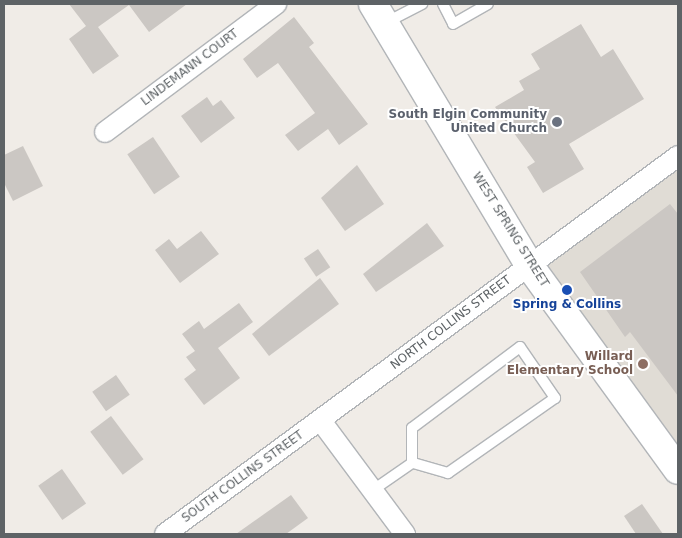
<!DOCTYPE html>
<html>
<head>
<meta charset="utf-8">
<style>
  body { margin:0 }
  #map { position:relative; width:682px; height:538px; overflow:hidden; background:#f0ece7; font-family:"DejaVu Sans",sans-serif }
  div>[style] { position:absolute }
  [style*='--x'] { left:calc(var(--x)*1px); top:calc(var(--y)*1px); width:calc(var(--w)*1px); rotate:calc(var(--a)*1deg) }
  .education>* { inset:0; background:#e0dcd5 }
  .building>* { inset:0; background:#cbc7c3; transform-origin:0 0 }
  .roads { filter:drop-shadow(1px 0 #b2b5b8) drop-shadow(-1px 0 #b2b5b8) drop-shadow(0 1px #b2b5b8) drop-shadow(0 -1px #b2b5b8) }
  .lane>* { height:10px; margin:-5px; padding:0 5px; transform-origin:5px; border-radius:5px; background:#fff }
  .street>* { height:20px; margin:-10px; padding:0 10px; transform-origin:10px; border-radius:10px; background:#fff }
  .secondary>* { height:28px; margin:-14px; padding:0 14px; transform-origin:14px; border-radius:14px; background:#fff }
  .dots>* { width:14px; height:14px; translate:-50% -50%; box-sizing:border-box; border:2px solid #fff; border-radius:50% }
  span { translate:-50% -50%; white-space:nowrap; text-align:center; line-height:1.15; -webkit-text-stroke:4px #fff; paint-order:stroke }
  .street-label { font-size:12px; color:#5e6366 }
  .worship-label { font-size:12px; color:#5b616d; font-weight:700 }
  .right { translate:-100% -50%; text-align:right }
  .transit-label { font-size:12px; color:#164399; font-weight:700 }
  .education-label { font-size:12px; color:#785e54; font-weight:700 }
  .frame { position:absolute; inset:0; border:5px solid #5e6366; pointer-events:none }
</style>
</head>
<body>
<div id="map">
  <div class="education">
    <i style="clip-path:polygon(678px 163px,678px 462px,537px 266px)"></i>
  </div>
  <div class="building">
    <i style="clip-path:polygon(69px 4px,187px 4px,149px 32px,129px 5px,98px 27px,119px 56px,93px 74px,69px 39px,86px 26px)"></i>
    <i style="clip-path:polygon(294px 17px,314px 43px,309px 47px,368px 124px,339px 145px,328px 129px,298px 151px,285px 135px,315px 113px,278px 63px,257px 78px,243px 59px)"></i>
    <i style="clip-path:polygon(581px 24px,601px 57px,613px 49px,644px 99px,569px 144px,584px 169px,543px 193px,527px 167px,535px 162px,495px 107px,524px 90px,519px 81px,540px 69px,531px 54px)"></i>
    <i style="clip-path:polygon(207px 97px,213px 106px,221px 100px,235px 118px,201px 143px,181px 116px)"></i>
    <i style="left:153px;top:137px;width:48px;height:31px;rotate:56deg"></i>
    <i style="clip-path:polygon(23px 146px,43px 186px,13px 201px,4px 183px,4px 155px)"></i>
    <i style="clip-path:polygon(357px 165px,384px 204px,345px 231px,321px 198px)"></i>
    <i style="clip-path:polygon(670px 204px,678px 214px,678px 396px,630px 332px,625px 337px,580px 272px)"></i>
    <i style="clip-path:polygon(427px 223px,444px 246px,376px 292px,363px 274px)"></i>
    <i style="clip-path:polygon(201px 231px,219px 254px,180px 283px,155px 250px,169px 239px,177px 249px)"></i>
    <i style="left:318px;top:249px;width:22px;height:17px;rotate:56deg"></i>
    <i style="clip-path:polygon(320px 278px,339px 304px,269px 356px,252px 334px)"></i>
    <i style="clip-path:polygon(239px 303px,253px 322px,218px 348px,240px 378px,204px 405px,184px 379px,196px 370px,186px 357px,195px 351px,182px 334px,199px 321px,204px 329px)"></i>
    <i style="left:116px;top:375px;width:24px;height:29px;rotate:55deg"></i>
    <i style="left:111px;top:416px;width:54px;height:26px;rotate:53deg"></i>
    <i style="left:62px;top:469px;width:42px;height:29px;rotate:55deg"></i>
    <i style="clip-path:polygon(291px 495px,308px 518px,286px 534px,236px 534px)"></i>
    <i style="clip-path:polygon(642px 504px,663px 534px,636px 534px,624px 516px)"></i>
  </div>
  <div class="roads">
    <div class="lane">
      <i style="--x:443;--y:4;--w:22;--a:63"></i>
      <i style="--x:453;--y:24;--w:40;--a:-29.7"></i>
      <i style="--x:385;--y:23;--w:42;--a:-27.2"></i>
      <i style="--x:520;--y:347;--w:62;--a:55.5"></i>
      <i style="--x:555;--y:398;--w:131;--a:145"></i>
      <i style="--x:448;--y:473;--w:37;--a:-164"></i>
      <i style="--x:412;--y:463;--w:35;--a:-90"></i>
      <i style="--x:412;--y:428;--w:135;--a:-36.9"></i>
      <i style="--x:373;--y:490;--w:47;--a:-34.7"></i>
    </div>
    <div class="street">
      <i style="--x:105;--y:132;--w:214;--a:-36.8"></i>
      <i style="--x:321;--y:421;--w:141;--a:53.4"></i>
      <i style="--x:165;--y:534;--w:637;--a:-36.38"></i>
    </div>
    <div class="secondary">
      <i style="--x:373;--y:4;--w:304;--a:59.1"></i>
      <i style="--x:529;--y:265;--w:253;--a:54"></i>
    </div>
  </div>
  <div class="dots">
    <i style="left:557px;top:122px;background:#6b7280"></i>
    <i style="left:567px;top:290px;background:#1a4fb4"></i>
    <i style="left:643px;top:364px;background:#8d6e63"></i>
  </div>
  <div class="street-label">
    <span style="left:190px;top:68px;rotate:-37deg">LINDEMANN COURT</span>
    <span style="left:510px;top:230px;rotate:58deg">WEST SPRING STREET</span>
    <span style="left:451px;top:323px;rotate:-37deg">NORTH COLLINS STREET</span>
    <span style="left:243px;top:477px;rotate:-36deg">SOUTH COLLINS STREET</span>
  </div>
  <div class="worship-label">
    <span class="right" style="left:547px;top:122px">South Elgin Community<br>United Church</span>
  </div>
  <div class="transit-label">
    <span style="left:567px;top:305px">Spring &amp; Collins</span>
  </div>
  <div class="education-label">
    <span class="right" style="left:633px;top:364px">Willard<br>Elementary School</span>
  </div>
  <div class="frame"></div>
</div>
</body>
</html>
